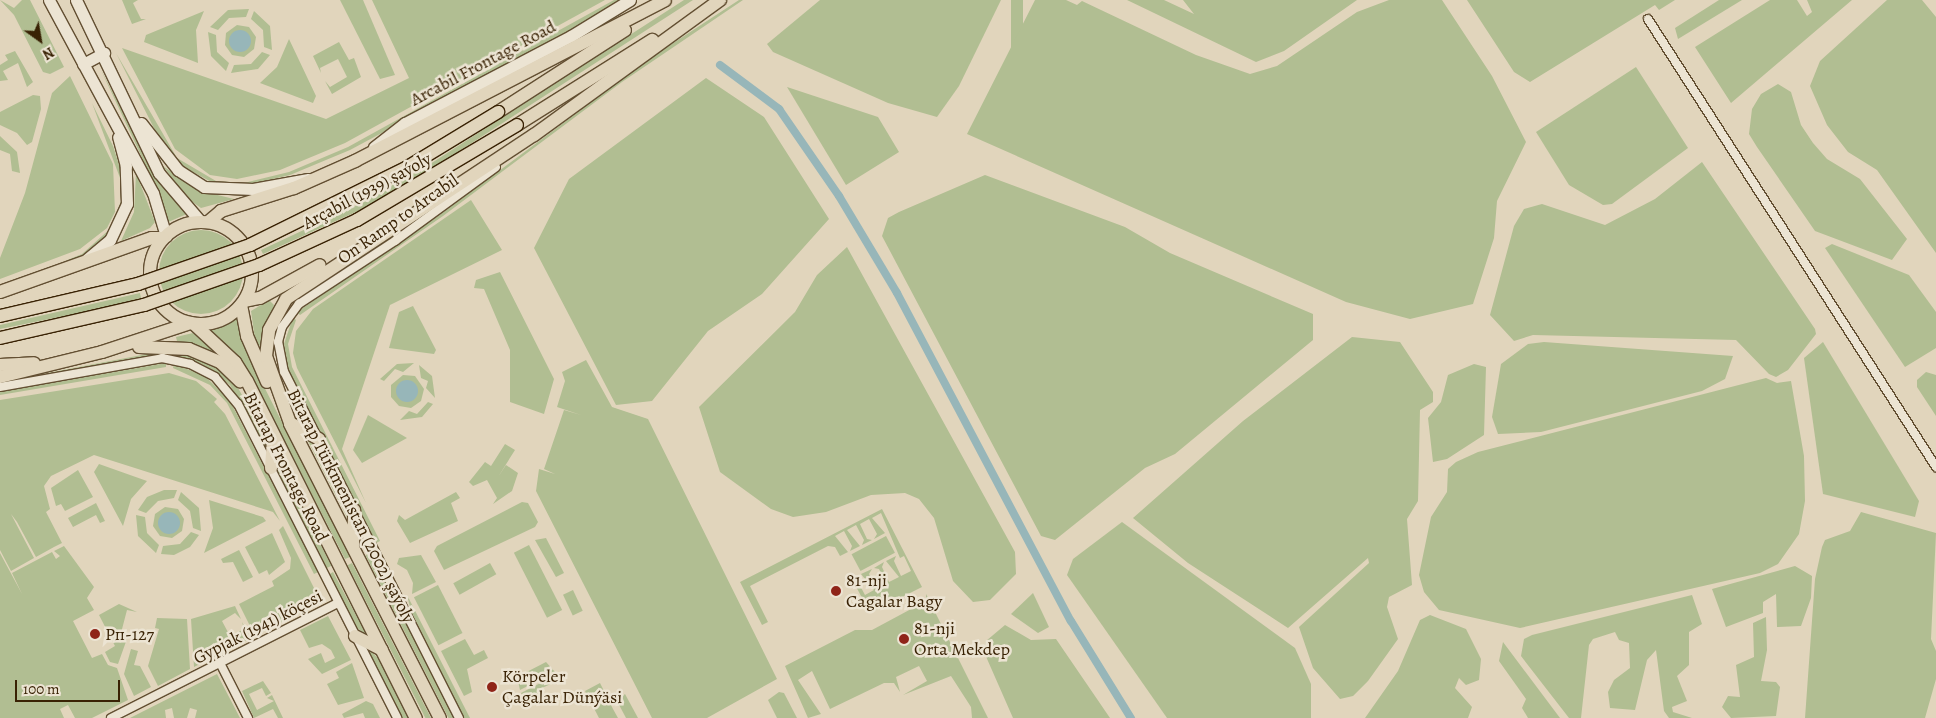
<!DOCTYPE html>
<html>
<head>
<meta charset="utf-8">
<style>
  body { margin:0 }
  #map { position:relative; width:1936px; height:718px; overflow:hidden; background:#e1d5bc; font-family:Alegreya,serif }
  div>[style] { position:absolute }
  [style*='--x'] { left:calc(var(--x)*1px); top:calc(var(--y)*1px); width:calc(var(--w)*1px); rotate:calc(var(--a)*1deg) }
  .green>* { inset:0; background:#b1be92; transform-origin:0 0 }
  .round { border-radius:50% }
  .water>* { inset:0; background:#97b6b9 }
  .canal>* { height:8px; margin:-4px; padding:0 4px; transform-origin:4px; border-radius:4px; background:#97b6b9 }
  .roads { filter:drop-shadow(1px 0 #634f32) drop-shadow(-1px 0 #634f32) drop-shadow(0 1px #634f32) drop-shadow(0 -1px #634f32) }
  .street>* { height:8px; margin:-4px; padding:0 4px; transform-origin:4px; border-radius:4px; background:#ece4d3 }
  .secondary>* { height:11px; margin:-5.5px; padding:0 5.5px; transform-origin:5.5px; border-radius:5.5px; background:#ece4d3 }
  .primary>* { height:12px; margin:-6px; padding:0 6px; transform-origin:6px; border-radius:6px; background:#e1d5bc }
  .primary>.ring { margin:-6px; padding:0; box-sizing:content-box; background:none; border:12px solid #e1d5bc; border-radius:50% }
  .bridges { filter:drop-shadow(1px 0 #392204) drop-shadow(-1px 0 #392204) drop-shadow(0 1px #392204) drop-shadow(0 -1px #392204) }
  .primary-bridge>* { height:12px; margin:-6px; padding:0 6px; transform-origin:6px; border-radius:6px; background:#e1d5bc }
  .dots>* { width:14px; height:14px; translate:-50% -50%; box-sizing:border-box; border:2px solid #ece4d3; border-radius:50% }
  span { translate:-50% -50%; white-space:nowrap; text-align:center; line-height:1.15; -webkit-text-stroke:5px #ece4d3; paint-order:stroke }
  .street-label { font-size:18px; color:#392204 }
  .poi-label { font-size:18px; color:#392204 }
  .left { translate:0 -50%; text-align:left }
  .north { position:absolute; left:15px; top:15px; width:50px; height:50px; -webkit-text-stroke:4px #ece4d3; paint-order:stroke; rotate:148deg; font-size:14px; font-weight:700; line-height:20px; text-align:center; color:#392204 }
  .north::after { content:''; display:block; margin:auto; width:18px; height:22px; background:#392204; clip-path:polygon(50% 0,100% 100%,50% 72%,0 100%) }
  .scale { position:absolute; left:15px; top:680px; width:105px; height:22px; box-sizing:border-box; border:2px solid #392204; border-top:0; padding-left:6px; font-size:15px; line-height:18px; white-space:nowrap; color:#392204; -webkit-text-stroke:4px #ece4d3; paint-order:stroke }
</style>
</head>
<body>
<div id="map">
  <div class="green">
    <i style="clip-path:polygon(0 0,14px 8px,22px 0,30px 0,64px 67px,50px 74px,43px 72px,14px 15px)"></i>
    <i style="clip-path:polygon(122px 0,138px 0,133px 3px,141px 19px,146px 19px,132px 24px)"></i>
    <i style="clip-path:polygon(340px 0,363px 0,395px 75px,380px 79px)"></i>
    <i style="clip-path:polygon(372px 0,605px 0,345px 143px,280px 170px,237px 179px,210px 175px,175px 149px,122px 48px,326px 119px,409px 78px)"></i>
    <i style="clip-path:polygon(614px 0,619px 0,609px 9px,568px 33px,350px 150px,290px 175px,244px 186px,215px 184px,180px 165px,160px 140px,116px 53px,177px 158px,216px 181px,244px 183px,289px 172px,348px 147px)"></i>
    <i style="clip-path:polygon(684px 0,693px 0,430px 170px,358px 211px,263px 254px,261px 250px,355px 206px,427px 166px)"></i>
    <i style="clip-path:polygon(739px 0,743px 0,622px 82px,443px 216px,300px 315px,297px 312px,441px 214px,652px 57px)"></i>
    <i style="clip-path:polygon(820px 0,1001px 0,959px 86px,937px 117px,888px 103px,773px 52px,767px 44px)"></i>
    <i style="left:1011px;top:0;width:12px;height:140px"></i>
    <i style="clip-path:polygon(1035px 0,1066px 0,1077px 5px,1082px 1px,1196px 55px,1250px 74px,1277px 66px,1357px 12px,1389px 0,1442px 0,1492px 76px,1526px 142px,1497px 201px,1494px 238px,1473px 304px,1410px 319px,1346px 302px,967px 134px)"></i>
    <i style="clip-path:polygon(1127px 0,1164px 0,1194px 14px,1183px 0,1357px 0,1284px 51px,1256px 62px)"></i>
    <i style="clip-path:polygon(1467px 0,1675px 0,1659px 10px,1655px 5px,1530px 82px,1514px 72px)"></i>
    <i style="clip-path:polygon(1719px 0,1742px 0,1678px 39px,1675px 28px)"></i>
    <i style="clip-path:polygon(1770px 0,1797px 0,1807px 16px,1812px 12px,1807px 0,1852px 0,1731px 103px,1695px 47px)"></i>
    <i style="clip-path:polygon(1887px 0,1922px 0,1936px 17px,1936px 253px,1877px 170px,1848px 152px,1827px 125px,1810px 86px,1820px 61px)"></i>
    <i style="clip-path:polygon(249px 9px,246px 17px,229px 18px,218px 30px,210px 27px,228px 10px)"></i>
    <i style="clip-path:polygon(204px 11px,196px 30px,198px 63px,144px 42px,146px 35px)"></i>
    <i style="clip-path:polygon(254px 11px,270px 26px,272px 50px,264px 47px,263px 30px,251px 19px)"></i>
    <i style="clip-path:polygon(237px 25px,249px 27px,256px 37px,254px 49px,244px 57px,232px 55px,225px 45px,226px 33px)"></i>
    <i style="clip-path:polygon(208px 32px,216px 35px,217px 52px,229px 63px,226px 71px,211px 56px)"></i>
    <i style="clip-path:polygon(289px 39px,316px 96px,313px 103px,260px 83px,277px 67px)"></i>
    <i style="clip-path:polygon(339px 42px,349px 60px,354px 58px,361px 77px,332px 94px,325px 81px,330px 87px,347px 77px,338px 59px,320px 68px,321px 73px,313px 56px)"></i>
    <i style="clip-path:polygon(15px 51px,33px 82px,27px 87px,18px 63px,3px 71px,8px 80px,0 81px,0 65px,8px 60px,5px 55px)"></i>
    <i style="clip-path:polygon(262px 52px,270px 55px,258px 69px,231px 73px,234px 65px,251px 64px)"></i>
    <i style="clip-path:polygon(1636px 67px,1688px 148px,1612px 204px,1603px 205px,1569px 185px,1536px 132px)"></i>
    <i style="clip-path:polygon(101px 70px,158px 179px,189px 213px,166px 223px,159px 194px)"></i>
    <i style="clip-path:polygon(70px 76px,113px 164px,115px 212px,107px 228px,80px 249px,0 279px,0 258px,25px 193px,52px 93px)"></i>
    <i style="clip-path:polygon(706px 78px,764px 117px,829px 219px,762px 294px,708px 331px,652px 401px,616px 405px,534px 248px,569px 179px)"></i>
    <i style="clip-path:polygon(1778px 84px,1791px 92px,1801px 125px,1813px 143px,1827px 159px,1860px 179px,1907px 239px,1892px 260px,1815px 231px,1757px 147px,1749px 134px,1752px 109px,1761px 94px)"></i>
    <i style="clip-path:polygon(787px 87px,878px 117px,899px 152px,846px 185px)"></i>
    <i style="clip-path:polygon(33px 95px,40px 96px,41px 109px,32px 142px,27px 145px,17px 133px,0 125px,0 112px)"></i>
    <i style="clip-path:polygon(92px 103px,113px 146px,123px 177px,123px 201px,114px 229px,102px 243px,83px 256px,0 288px,82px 254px,111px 228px,121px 201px,120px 178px)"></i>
    <i style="clip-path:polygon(0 136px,17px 152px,20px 173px,12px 171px,10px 154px,0 150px)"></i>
    <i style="clip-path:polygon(1702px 162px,1815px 329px,1816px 334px,1788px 370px,1776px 377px,1769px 374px,1736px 340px,1533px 335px,1514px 341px,1490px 315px,1514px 226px,1524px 209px,1542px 204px,1605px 225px,1655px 199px)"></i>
    <i style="clip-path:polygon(163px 166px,197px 190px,234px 199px,201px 208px,187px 198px)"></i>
    <i style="clip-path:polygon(136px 173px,155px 222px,150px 228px,121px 241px,134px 212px)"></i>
    <i style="clip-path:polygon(985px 175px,1125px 227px,1170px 253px,1313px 314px,1313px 340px,1175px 454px,1145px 468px,1055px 540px,1041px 536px,882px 236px,888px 218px,899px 212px)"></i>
    <i style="clip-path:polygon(471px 200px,502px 250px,390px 305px,342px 449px,366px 503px,297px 368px,293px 353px,296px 331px,313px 309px)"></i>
    <i class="round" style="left:159px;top:230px;width:84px;height:84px"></i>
    <i style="clip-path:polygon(1832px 244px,1909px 275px,1936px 312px,1936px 348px,1905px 367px,1825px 248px)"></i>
    <i style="clip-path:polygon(847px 247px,1015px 552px,1016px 574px,990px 600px,973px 602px,953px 581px,934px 518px,919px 499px,905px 493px,871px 495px,826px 512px,793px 517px,771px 509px,720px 472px,699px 407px,795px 312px,817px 275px)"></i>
    <i style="clip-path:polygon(500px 272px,554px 379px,544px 414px,510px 402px,510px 350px,484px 289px,474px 288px,476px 280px)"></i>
    <i style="clip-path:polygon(140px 293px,141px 298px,99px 309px,0 329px,0 325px)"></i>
    <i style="clip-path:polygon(269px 300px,274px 305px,257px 353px,251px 311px)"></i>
    <i style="clip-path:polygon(413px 306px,436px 350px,434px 354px,389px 348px,399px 312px)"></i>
    <i style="clip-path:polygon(240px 317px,246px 351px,350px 557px,345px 559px,256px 385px,207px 331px)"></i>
    <i style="clip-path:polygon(293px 317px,296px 320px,288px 344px,292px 367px,380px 541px,376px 543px,288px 369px,284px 344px)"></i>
    <i style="clip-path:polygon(193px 333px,210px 346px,221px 356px,177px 341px,176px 337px)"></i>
    <i style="clip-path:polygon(1352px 337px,1400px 342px,1433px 392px,1433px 402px,1420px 410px,1418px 501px,1407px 519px,1412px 585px,1389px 597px,1387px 607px,1398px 639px,1368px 681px,1353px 696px,1340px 699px,1313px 668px,1299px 627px,1369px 563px,1368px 558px,1288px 628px,1188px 563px,1133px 518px,1243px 421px)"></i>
    <i style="clip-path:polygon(1544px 342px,1733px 356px,1725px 379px,1702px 391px,1541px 432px,1498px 434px,1492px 417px,1501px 364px,1528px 344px)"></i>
    <i style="clip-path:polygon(1823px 342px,1919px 501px,1915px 517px,1823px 494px,1804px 358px)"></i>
    <i style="clip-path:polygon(168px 350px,168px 355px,0 385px,0 382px)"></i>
    <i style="clip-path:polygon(175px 351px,218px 367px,234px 381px,266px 437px,267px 451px,230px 385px,202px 364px,174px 356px)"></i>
    <i style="clip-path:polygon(586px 360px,612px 407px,648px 419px,777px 679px,707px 718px,652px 718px,536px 491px,539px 469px,555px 474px,544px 469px,564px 410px,581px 415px,557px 407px,565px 381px,562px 372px)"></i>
    <i style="clip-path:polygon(166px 363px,166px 367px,0 395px,0 392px)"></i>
    <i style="clip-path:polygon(414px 363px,403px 372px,395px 369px,384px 381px,380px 379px,397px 364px)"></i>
    <i style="clip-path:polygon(174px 364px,205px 376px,230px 401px,318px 572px,314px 574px,227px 403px,210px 385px,173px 368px)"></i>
    <i style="clip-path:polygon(1474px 364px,1486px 367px,1484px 435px,1447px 459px,1433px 462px,1428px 418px,1441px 402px,1448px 375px)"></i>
    <i style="clip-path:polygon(419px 365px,432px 376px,435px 398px,426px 388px,428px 381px,421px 378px)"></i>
    <i style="clip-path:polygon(1926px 372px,1936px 375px,1936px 416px,1917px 387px,1917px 380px)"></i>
    <i style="clip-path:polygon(169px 373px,196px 381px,217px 399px,214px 402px,225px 414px,280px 521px,273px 512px,94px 455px,51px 476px,44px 486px,50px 509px,46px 512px,62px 543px,54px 547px,35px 512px,54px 547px,36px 557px,17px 522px,23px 519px,17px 522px,11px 514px,34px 558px,11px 571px,0 550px,0 400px)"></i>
    <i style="clip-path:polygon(403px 375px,415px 376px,424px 389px,421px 401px,411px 408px,399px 406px,391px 397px,391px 385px)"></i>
    <i style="clip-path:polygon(1766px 378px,1777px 383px,1791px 381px,1804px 456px,1805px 501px,1799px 534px,1778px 564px,1760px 573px,1520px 628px,1439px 610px,1424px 592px,1419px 575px,1431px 517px,1447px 492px,1448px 469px,1456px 462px,1478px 452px)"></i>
    <i style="clip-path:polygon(428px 402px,433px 404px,422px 417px,400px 420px,409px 411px,417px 414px)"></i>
    <i style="clip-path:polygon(368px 415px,407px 438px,362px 463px,353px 450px)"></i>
    <i style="clip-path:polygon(307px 439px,317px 448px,346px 504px,348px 519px)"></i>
    <i style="clip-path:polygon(505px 444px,515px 450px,498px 477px,506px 465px,518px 473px,512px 491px,493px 504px,497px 498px,487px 480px,473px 486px,469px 482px,485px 462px,491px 466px)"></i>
    <i style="left:276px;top:457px;width:122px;height:15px;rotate:63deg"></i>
    <i style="clip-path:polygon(99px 464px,147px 481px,131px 499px,123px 526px,94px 472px)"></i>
    <i style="clip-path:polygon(78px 470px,93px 497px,65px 511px,61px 504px,56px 506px,51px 488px)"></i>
    <i style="clip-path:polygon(164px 490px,177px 490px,174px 498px,158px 501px,146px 513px,138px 510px,147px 497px)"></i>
    <i style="clip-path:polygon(181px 492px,199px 508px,201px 531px,193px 528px,190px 511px,178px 500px)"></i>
    <i style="clip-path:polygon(456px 492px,460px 498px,451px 503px,458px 521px,410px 543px,397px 521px,399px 515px,405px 520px)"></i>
    <i style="clip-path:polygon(209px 500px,263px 517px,266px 521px,204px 553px,213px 528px)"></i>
    <i style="clip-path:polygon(522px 502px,528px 503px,538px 522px,535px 527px,444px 570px,434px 551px,437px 546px)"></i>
    <i style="clip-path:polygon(96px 503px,105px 521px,100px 523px,96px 515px,73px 527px,68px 518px)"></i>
    <i style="clip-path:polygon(165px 507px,178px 509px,184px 519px,182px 531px,172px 538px,160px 536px,153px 526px,155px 514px)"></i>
    <i style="clip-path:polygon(882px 509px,922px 587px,870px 613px,852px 579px,859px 575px,857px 580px,865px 595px,874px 590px,861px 574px,872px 569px,869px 574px,877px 588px,886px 583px,879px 569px,874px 568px,884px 562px,882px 567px,889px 582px,899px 577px,886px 561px,896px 556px,894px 561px,901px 576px,911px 571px,904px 556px,900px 558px,881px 513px,872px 518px,885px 533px,874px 539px,877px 534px,869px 519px,860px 524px,867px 539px,872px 540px,862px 545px,864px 540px,856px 525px,847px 530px,860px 546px,850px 551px,852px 546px,844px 531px,835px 536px,848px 552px,840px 556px,835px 547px,828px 546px,750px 586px,768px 622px,762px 625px,740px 582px)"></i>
    <i style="clip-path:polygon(1861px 512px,1936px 533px,1931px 639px,1936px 651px,1936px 679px,1925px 718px,1805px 718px,1815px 579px,1822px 547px,1825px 540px,1850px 531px)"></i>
    <i style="clip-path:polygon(136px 515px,145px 517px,147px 533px,159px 545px,156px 553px,138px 536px)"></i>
    <i style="clip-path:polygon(1122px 522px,1295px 648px,1311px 684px,1311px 718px,1167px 718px,1067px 575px,1073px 559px)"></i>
    <i style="clip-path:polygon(283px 526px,321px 602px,255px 636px,239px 604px,274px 586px,272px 581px,290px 569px,291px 558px,279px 530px)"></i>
    <i style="clip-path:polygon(191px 532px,199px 535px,190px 547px,174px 555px,161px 554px,163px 546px,180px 544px)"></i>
    <i style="clip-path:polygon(272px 533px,285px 562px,269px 575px,267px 570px,259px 574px,245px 547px)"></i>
    <i style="left:886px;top:536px;width:19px;height:39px;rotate:62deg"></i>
    <i style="clip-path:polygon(546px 538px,564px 573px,556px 577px,535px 540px)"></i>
    <i style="left:529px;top:545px;width:73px;height:17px;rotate:63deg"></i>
    <i style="clip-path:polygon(64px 546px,94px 587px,87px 598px,94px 610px,73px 621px,92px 658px,102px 654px,108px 665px,117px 668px,128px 700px,92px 718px,75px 718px,68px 705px,60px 709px,64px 718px,0 718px,0 553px,22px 594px,12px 573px,52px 552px,56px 559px,60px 556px,54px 551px)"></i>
    <i style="clip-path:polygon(239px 550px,253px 577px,243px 582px,233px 562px,223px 563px,221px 559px)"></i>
    <i style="left:370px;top:553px;width:185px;height:5px;rotate:63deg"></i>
    <i style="clip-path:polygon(421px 555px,436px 582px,412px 594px,413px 583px,407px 570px,397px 564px,399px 558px)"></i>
    <i style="left:352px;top:563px;width:174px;height:5px;rotate:63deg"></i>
    <i style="left:490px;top:563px;width:13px;height:42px;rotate:61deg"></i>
    <i style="clip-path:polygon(1795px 566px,1812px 576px,1811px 598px,1801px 626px,1777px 627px,1776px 594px,1763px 602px,1763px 613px,1726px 627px,1712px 589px)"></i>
    <i style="clip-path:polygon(333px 572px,367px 636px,356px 627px,328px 575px)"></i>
    <i style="left:438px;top:585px;width:54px;height:27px;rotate:63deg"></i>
    <i style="left:573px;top:590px;width:23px;height:11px;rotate:65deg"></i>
    <i style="clip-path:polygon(1033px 593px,1049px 627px,1038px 633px,1011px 614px)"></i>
    <i style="clip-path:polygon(926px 594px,988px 718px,972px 718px,971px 707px,951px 676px,903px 695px,927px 681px,919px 666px,896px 677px,900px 692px,894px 683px,884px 683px,830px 709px,812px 671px,798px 680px,821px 714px,808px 718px,785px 666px,855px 630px,872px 630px,926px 601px)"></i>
    <i style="clip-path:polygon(407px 595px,470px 718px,464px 718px,411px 611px)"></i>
    <i style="clip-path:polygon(1692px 595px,1702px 624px,1689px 632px,1689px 665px,1677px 676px,1687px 701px,1672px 707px,1673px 712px,1692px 718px,1669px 718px,1664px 711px,1656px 650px,1647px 660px,1635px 710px,1610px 708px,1608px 692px,1614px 680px,1630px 668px,1629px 643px,1619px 640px,1615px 632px,1593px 639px,1589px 645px,1581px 718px,1569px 718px,1521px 656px,1524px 639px,1532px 635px)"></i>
    <i style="clip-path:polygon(119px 604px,137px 612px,127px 610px,121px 633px,128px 636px,118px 664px,110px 662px,105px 652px,115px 646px,99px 615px)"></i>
    <i style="clip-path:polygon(235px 606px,241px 619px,235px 613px,222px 621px,230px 636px,244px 629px,242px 622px,251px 638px,194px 667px,191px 619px)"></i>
    <i style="clip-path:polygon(1430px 615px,1466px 629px,1481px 659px,1479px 680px,1466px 685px,1459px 678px,1455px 688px,1472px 707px,1468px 718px,1365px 718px,1398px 671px,1420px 620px)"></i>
    <i style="clip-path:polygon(328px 616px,351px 660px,322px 674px,308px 659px,321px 653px,325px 663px,335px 658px,331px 650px,322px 644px,309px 648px,300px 630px)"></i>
    <i style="clip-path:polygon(1766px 617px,1767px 650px,1761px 681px,1776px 682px,1780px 687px,1776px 716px,1731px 718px,1722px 707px,1728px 696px,1740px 697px,1736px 665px,1754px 657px,1753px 623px)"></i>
    <i style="clip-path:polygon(157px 618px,187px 619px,190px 669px,158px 686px,148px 666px,159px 629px,155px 628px)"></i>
    <i style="clip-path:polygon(1005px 625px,1031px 640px,1056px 639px,1110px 718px,1013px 718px,984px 652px,986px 641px)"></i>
    <i style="clip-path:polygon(465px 639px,474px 655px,484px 650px,488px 658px,467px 669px,472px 692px,464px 696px,441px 651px)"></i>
    <i style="clip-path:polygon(1503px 642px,1560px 718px,1528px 718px,1522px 708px,1526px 699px,1499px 661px)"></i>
    <i style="clip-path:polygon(366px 647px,378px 658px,408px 718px,402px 718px)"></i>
    <i style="clip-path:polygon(131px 649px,138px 651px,134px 665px,140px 666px,151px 687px,134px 696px,124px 674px)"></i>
    <i style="clip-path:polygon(546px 662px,555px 672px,520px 690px,517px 677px)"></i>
    <i style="clip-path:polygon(352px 663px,364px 698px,338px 705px,327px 684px,339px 678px,336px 672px)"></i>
    <i style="clip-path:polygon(217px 674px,240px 718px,195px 718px,197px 710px,190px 708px,187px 718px,174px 718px,172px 708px,165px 710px,166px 718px,130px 718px)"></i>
    <i style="clip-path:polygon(556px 675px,559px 680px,540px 689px,544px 698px,526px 703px,521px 693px)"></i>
    <i style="clip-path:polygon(263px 681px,271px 693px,266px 696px,262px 688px,249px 694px,257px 710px,274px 701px,267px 698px,272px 695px,283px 718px,278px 718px,273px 709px,254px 718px,242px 691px)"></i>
    <i style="clip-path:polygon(600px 683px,613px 709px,618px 718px,599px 718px,585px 691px)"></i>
    <i style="clip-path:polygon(779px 692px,784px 693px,797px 718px,777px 718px,768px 700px)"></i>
    <i style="clip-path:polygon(625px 694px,638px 718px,626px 718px,617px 701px)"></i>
    <i style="clip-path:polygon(366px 701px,373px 704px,380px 718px,365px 718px,363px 713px,344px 718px,342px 714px)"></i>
  </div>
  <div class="water">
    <i class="round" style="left:229px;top:30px;width:22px;height:22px"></i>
    <i class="round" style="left:396px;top:380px;width:22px;height:22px"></i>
    <i class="round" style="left:158px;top:512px;width:22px;height:22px"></i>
  </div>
  <div class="canal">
    <i style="--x:720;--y:65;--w:74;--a:36.7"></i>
    <i style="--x:779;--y:109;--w:106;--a:55.4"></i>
    <i style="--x:839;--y:196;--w:113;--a:59.1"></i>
    <i style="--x:897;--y:293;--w:371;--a:62.1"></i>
    <i style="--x:1071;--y:621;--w:114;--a:58.3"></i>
  </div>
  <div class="roads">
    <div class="street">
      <i style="--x:1648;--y:19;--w:533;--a:57.26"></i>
      <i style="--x:0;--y:387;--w:165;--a:-10.1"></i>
      <i style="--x:162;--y:358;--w:29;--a:12"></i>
      <i style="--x:190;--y:364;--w:28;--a:27"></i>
      <i style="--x:215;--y:377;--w:35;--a:50"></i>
      <i style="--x:238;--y:404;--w:352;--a:63.1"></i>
      <i style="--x:220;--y:663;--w:62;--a:63"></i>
      <i style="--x:111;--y:718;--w:254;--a:-26.9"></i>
      <i style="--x:459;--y:718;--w:388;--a:-116.8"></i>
      <i style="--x:284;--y:372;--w:31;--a:-101"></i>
      <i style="--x:278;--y:342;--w:16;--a:-75"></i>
      <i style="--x:282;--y:327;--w:29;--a:-54"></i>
      <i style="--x:299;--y:304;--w:115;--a:-33.3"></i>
      <i style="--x:395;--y:241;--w:125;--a:-36.2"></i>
    </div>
    <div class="secondary">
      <i style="--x:49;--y:0;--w:219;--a:61.7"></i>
      <i style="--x:153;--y:193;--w:45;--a:73.2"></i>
      <i style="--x:76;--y:0;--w:192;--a:64.4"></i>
      <i style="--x:159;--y:173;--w:63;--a:49.5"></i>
      <i style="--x:83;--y:64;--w:24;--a:-28"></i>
      <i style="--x:141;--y:123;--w:60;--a:51.8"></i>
      <i style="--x:178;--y:170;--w:31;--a:33"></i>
      <i style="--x:204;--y:187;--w:49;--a:2.3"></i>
      <i style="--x:253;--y:189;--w:56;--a:-10.3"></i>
      <i style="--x:374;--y:147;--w:39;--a:-38"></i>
      <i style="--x:405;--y:123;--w:187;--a:-27.7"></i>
      <i style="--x:571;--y:36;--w:69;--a:-31.4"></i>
      <i style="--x:87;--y:259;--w:30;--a:-40"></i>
      <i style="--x:110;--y:240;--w:40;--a:-65"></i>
      <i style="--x:127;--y:204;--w:38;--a:-92"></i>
      <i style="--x:126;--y:166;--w:30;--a:-105"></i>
    </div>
    <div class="primary">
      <i style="--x:498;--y:112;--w:151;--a:-32.8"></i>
      <i style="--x:517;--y:125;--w:160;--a:-32.2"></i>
      <i class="ring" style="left:150px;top:222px;width:90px;height:90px"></i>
      <i style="--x:208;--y:222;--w:17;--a:-40"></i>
      <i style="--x:221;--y:211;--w:77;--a:-17.5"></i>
      <i style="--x:294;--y:188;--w:67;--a:-23.9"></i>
      <i style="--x:355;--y:161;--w:349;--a:-27.4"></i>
      <i style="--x:0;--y:292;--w:161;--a:-19.6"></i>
      <i style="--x:152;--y:238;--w:11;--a:0"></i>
      <i style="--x:244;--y:301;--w:16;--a:-11"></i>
      <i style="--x:260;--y:298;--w:68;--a:-28.8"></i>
      <i style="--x:241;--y:305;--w:32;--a:79"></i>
      <i style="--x:247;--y:336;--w:50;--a:66.5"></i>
      <i style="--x:194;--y:324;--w:56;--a:42.8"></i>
      <i style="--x:235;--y:362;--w:22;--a:58"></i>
      <i style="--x:247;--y:381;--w:377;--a:63.4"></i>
      <i style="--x:139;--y:347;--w:50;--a:2.3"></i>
      <i style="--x:189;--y:349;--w:34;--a:23"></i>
      <i style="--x:220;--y:362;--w:28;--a:44"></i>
      <i style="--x:0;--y:365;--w:34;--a:-3"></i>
      <i style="--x:0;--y:377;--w:105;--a:-13.8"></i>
      <i style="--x:102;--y:352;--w:93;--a:-18.2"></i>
      <i style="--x:290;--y:424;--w:330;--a:63"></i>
      <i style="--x:319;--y:439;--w:33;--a:-151"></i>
      <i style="--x:290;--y:423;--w:71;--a:-109.7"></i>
      <i style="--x:266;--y:356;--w:26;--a:-83"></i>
      <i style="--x:269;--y:330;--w:35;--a:-61"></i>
      <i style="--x:286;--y:299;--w:297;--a:-33.5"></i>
      <i style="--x:534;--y:135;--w:230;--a:-36"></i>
      <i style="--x:271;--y:468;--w:30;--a:-86"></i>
      <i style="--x:353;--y:545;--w:35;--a:-88"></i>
      <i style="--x:355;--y:636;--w:30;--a:27"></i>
    </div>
  </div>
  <div class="bridges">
    <div class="primary-bridge">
      <i style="--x:0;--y:316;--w:142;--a:-13.1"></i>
      <i style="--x:138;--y:284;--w:119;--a:-19.2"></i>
      <i style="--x:250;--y:245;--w:174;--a:-26.3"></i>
      <i style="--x:406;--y:168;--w:108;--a:-31.3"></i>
      <i style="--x:0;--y:338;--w:148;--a:-12.9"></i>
      <i style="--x:144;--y:305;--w:122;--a:-19.2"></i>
      <i style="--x:259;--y:265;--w:108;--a:-24.7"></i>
      <i style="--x:357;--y:220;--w:186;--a:-30.7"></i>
    </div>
  </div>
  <div class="dots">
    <i style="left:836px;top:591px;background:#8f2418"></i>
    <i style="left:95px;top:634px;background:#8f2418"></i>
    <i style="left:904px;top:639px;background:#8f2418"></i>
    <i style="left:492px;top:687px;background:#8f2418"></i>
  </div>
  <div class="street-label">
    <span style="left:483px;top:63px;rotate:-28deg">Arcabil Frontage Road</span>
    <span style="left:367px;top:191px;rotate:-28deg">Arçabil (1939) şaýoly</span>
    <span style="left:398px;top:219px;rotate:-35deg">On Ramp to Arcabil</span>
    <span style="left:286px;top:467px;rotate:63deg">Bitarap Frontage Road</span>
    <span style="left:351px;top:506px;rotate:63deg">Bitarap Türkmenistan (2002) şaýoly</span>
    <span style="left:258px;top:627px;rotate:-27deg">Gypjak (1941) köçesi</span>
  </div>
  <div class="poi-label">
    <span class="left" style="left:846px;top:591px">81-nji<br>Cagalar Bagy</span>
    <span class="left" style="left:914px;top:639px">81-nji<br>Orta Mekdep</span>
    <span class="left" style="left:105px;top:634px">Рп-127</span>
    <span class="left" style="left:502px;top:687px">Körpeler<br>Çagalar Dünýäsi</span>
  </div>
  <div class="north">N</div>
  <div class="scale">100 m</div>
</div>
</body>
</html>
